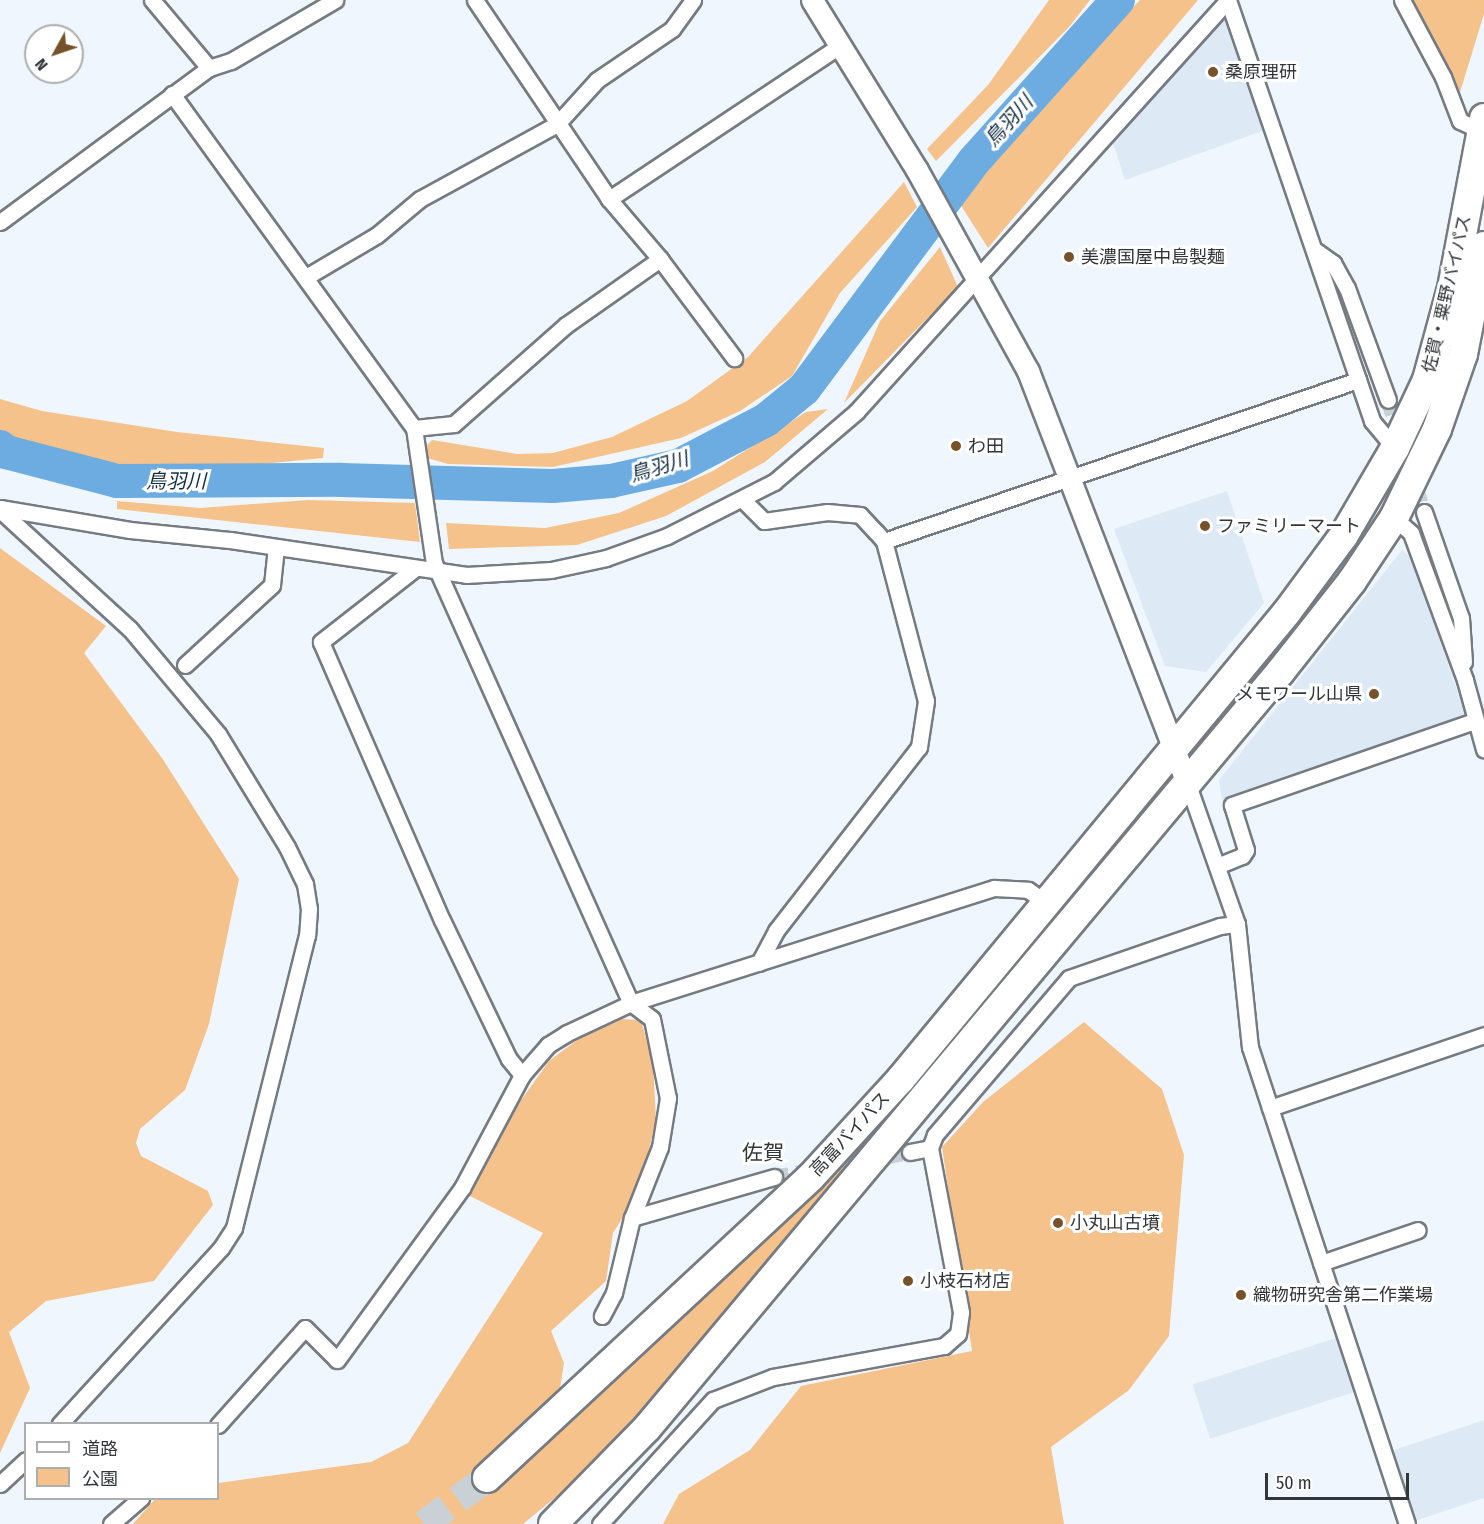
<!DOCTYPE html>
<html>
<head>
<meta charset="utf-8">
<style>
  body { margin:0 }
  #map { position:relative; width:1484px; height:1524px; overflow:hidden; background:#eff6fd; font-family:"Fira Sans Condensed","Noto Sans JP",sans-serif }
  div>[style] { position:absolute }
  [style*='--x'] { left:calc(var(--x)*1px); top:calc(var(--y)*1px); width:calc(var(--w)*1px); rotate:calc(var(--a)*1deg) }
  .built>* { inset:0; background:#dde9f5; transform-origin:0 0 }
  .green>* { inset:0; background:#f6c28b }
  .river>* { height:34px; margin:-17px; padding:0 17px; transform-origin:17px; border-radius:17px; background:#6dace1 }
  .street-tunnel>* { height:15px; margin-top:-7.5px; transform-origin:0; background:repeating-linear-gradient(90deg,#c9d0d6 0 15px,transparent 0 23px) }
  .highway-tunnel>* { height:28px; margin-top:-14px; transform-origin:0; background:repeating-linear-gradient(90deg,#c9d0d6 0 28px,transparent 0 42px) }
  .roads { filter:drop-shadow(2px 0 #757b81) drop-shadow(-2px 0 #757b81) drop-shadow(0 2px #757b81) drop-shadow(0 -2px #757b81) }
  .street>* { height:15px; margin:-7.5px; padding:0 7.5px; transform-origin:7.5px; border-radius:7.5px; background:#fff }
  .secondary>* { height:21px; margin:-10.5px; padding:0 10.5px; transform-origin:10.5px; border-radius:10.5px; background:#fff }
  .highway>* { height:28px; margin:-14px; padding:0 14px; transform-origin:14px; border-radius:14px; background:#fff }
  .dots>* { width:16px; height:16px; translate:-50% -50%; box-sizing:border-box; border:3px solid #fff; border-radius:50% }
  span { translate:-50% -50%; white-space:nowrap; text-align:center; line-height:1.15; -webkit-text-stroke:6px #fff; paint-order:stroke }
  .poi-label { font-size:18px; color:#333638 }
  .left { translate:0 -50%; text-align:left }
  .right { translate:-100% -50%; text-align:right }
  .street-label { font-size:18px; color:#333638 }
  .water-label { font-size:20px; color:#112d43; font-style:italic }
  .quarter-label { font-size:21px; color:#333638 }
  .legend { position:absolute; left:24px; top:1422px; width:195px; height:78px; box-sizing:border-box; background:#fff; border:2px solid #adafaf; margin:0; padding:8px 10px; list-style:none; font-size:18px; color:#333638 }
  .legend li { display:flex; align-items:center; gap:12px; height:30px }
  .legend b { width:30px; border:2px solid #adafaf }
  .north { position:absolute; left:24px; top:24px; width:60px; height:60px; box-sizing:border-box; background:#fff; border:2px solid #adafaf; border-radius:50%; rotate:230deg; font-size:16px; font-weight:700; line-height:24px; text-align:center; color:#333638 }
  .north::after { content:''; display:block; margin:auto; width:21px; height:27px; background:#76522b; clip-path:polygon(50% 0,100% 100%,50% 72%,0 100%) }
  .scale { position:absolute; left:1265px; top:1473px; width:144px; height:27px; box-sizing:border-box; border:3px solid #333638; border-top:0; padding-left:8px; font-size:18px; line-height:21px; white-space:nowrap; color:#333638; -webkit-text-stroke:4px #fff; paint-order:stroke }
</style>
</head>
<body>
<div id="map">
  <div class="built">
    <i style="clip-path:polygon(1229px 14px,1268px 129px,1125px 180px,1113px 143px)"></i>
    <i style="clip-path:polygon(1227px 491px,1264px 603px,1206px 672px,1165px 666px,1114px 529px)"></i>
    <i style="clip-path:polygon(1402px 550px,1411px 557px,1465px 713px,1453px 726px,1222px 800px,1219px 780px)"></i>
    <i style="left:1339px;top:1337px;width:57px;height:154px;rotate:72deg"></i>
    <i style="clip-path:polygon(1484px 1420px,1484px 1498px,1415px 1521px,1391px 1451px)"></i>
  </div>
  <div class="green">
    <i style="clip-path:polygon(1049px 0,1090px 0,1069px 27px,936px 161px,927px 149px,988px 85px)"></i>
    <i style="clip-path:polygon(1140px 0,1198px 0,988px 248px,960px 204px,980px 171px)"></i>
    <i style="clip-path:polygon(1409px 0,1484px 0,1484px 14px,1460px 92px)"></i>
    <i style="clip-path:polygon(904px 182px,917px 207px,840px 293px,792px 376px,740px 411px,681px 438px,553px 467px,448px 464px,427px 458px,425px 448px,432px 440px,517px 454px,553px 453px,612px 437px,687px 401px,748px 357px)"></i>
    <i style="clip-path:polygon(940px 247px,958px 287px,844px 403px,880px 321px)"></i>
    <i style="clip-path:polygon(0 399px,42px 411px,177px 432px,324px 448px,323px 458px,219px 468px,143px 467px,80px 459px,0 435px)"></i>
    <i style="clip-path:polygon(828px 409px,765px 462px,666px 516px,577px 545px,449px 549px,446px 523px,545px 528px,619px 513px,713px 471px,806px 412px)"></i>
    <i style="clip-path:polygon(308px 500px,415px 503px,420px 542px,117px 509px,117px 501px,200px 508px)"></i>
    <i style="clip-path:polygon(0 548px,106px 626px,84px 653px,162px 758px,239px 879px,209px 1024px,185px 1090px,140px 1129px,136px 1143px,141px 1156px,208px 1191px,213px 1205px,154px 1281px,46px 1301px,9px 1332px,30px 1388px,0 1453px)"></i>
    <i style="clip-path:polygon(622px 1019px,641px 1020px,653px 1063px,656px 1120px,639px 1192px,613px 1233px,606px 1281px,551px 1331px,564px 1363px,560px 1388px,529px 1421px,837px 1164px,844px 1172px,596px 1464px,523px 1524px,133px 1524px,155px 1499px,218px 1498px,218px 1483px,371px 1462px,408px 1443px,543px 1233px,466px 1194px,505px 1123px,549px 1061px,577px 1040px)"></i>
    <i style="clip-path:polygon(1084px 1022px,1162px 1089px,1184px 1155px,1169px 1336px,1129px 1390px,1051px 1447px,1064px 1524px,663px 1524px,679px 1494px,750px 1450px,801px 1386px,972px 1351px,942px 1147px,983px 1102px)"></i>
  </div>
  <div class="river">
    <i style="--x:0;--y:447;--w:8;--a:40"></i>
    <i style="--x:6;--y:452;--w:115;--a:14.6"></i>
    <i style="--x:117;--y:481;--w:224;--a:-0.3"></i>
    <i style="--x:341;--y:480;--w:212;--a:1.6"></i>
    <i style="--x:553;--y:486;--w:58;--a:-4.9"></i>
    <i style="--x:611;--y:481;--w:69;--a:-12.6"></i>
    <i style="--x:678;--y:466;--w:99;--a:-27.6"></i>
    <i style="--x:766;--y:420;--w:49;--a:-39.2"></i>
    <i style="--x:804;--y:389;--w:284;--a:-53.3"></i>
    <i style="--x:974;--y:161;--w:216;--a:-48.2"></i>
  </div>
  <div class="street-tunnel">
    <i style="--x:1388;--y:400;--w:118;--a:72.2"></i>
    <i style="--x:774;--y:1177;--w:138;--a:-10.4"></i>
  </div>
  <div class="highway-tunnel">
    <i style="--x:424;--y:1524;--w:78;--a:-36.1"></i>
  </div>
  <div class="roads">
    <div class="street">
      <i style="--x:152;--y:0;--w:89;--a:50"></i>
      <i style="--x:475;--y:0;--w:240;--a:56"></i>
      <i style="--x:609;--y:199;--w:79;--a:49.6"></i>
      <i style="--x:660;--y:259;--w:124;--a:53.2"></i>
      <i style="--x:1228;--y:0;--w:445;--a:71.1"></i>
      <i style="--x:1372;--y:421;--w:35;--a:50"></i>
      <i style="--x:1402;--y:0;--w:87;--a:62"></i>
      <i style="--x:1443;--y:77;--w:47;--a:68.9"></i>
      <i style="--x:1460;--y:121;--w:23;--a:25"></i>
      <i style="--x:172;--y:94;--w:412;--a:54.1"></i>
      <i style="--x:414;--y:428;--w:136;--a:81.6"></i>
      <i style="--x:434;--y:563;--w:482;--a:65.9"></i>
      <i style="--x:631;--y:1003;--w:26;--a:37"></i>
      <i style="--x:652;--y:1019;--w:81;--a:78.6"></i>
      <i style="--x:668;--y:1098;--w:50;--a:99.3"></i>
      <i style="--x:660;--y:1147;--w:76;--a:111.5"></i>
      <i style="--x:632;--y:1218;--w:77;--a:103.5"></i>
      <i style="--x:614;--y:1293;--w:26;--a:118"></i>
      <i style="--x:609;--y:199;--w:278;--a:-33.6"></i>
      <i style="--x:0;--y:222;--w:260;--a:-36.4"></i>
      <i style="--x:209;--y:68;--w:23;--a:-18"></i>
      <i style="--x:231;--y:61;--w:121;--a:-30.4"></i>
      <i style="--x:1316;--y:251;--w:21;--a:35"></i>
      <i style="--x:1333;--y:263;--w:29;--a:61"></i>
      <i style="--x:1347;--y:288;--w:119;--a:69.9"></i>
      <i style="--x:306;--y:277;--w:82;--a:-30.6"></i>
      <i style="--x:377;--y:235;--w:56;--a:-39.9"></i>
      <i style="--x:420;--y:199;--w:156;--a:-28.7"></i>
      <i style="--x:557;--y:124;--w:59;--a:-47.7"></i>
      <i style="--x:597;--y:80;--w:91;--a:-34.2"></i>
      <i style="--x:672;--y:29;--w:36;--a:-54"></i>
      <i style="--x:414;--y:428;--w:40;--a:-5.7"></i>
      <i style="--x:454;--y:424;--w:149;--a:-41.5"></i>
      <i style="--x:566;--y:325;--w:115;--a:-35.1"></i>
      <i style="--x:742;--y:499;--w:31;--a:45"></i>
      <i style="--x:764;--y:521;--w:64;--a:-8.1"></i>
      <i style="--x:827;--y:512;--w:33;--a:5"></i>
      <i style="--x:860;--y:515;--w:23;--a:47"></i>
      <i style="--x:876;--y:532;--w:12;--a:48"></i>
      <i style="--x:884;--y:541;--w:165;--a:75.3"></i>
      <i style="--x:926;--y:701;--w:47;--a:98.7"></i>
      <i style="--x:919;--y:747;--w:233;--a:127.9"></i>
      <i style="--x:776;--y:931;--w:36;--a:118"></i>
      <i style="--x:0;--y:508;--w:132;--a:9.6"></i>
      <i style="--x:130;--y:530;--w:100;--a:5.7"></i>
      <i style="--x:230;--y:540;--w:239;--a:8.4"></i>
      <i style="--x:466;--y:575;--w:85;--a:-3.4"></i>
      <i style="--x:551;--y:570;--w:56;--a:-12.3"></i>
      <i style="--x:606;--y:558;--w:65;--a:-19.8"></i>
      <i style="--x:667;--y:536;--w:120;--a:-26.8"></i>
      <i style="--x:774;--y:482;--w:108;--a:-40.5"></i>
      <i style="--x:856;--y:412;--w:555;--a:-47.92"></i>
      <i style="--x:0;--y:510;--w:176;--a:42.5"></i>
      <i style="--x:130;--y:629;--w:137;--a:50"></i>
      <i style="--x:218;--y:734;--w:132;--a:58.6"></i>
      <i style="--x:287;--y:847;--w:41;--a:64.1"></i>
      <i style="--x:305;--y:884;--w:25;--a:81"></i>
      <i style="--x:309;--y:909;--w:26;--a:94"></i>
      <i style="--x:307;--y:935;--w:302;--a:104"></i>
      <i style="--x:234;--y:1228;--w:24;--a:123"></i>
      <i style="--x:221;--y:1248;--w:239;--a:132.5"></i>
      <i style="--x:1424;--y:512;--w:112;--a:70.8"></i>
      <i style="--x:1461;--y:618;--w:44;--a:86.1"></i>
      <i style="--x:1394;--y:518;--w:23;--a:41"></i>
      <i style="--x:1411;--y:533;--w:157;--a:69.8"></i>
      <i style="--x:1465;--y:680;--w:72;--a:74.6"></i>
      <i style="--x:884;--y:541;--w:501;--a:-18.76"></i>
      <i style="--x:413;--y:570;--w:117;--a:142"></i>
      <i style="--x:321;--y:642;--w:303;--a:66.5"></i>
      <i style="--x:442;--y:920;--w:154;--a:64.3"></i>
      <i style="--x:509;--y:1059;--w:21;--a:51"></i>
      <i style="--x:185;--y:665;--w:118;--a:-42.6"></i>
      <i style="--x:272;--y:585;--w:38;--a:-84"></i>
      <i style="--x:1187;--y:782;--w:151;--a:70.6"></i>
      <i style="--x:1237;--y:924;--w:124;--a:84"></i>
      <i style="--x:1250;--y:1047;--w:502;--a:71.78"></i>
      <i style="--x:1217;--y:866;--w:27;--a:-22"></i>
      <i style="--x:1242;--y:856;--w:7;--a:-56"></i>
      <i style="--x:1246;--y:850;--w:47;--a:-107.3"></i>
      <i style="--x:1232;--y:805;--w:257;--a:-19.1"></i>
      <i style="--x:1270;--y:1108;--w:226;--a:-18.8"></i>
      <i style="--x:910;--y:1152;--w:20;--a:-11"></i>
      <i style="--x:632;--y:1218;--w:148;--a:-16.1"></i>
      <i style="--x:1321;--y:1263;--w:102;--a:-18.8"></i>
      <i style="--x:218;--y:1425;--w:130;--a:-48.1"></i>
      <i style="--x:305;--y:1328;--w:45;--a:45"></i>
      <i style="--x:337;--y:1360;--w:213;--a:-54"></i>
      <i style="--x:462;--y:1188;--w:128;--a:-62"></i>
      <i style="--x:522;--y:1075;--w:40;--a:-49"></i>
      <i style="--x:548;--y:1045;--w:22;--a:-32"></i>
      <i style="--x:567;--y:1033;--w:71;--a:-25.1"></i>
      <i style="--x:631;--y:1003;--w:381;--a:-17.6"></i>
      <i style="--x:994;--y:888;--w:34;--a:3"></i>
      <i style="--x:1028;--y:890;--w:19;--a:35"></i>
      <i style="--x:0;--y:1484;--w:35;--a:-43"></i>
      <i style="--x:111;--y:1524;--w:40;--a:-41"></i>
      <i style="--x:600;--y:1524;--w:168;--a:-47.7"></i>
      <i style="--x:713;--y:1400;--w:64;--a:-21"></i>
      <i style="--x:773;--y:1377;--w:174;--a:-10.3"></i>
      <i style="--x:944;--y:1346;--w:18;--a:-41"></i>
      <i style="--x:958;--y:1334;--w:22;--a:-82"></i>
      <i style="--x:961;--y:1312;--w:167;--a:-100.7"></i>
      <i style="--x:930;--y:1148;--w:14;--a:-69"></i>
      <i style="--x:935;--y:1135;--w:206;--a:-49.5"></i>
      <i style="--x:1069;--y:978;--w:160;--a:-19"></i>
      <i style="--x:1220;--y:926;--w:17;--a:-7"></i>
    </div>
    <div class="secondary">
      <i style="--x:812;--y:0;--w:200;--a:58.3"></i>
      <i style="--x:917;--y:170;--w:230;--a:61.1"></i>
      <i style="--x:1028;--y:371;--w:441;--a:68.9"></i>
    </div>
    <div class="highway">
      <i style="--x:487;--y:1478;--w:442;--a:-42.9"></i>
      <i style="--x:811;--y:1177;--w:132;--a:-47.5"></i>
      <i style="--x:900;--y:1080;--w:607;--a:-50.41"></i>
      <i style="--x:1287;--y:612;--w:96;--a:-53.5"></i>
      <i style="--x:1344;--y:535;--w:101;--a:-59.6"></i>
      <i style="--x:1395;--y:448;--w:75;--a:-64.8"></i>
      <i style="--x:1427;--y:380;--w:95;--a:-74.8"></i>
      <i style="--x:1452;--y:288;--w:173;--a:-79.3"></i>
      <i style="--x:553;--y:1524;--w:134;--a:-45.6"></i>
      <i style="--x:647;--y:1428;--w:987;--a:-50.05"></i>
      <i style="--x:1281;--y:671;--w:115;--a:-51.7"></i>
      <i style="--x:1352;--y:581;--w:76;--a:-56.3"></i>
      <i style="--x:1394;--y:518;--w:99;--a:-64.2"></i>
      <i style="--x:1437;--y:429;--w:79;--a:-70.9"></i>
      <i style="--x:1463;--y:354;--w:110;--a:-79"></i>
    </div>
  </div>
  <div class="dots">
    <i style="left:1213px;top:72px;background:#76522b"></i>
    <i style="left:1069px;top:257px;background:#76522b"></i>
    <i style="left:956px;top:446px;background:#76522b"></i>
    <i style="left:1205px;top:526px;background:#76522b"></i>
    <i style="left:1374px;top:694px;background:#76522b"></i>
    <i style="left:1058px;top:1223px;background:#76522b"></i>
    <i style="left:908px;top:1281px;background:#76522b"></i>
    <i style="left:1241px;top:1295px;background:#76522b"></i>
  </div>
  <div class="poi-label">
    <span class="left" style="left:1225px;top:72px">桑原理研</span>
    <span class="left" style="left:1081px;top:257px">美濃国屋中島製麺</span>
    <span class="left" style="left:968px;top:446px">わ田</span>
    <span class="left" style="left:1217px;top:526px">ファミリーマート</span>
    <span class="right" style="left:1362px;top:694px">メモワール山県</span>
    <span class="left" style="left:1070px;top:1223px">小丸山古墳</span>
    <span class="left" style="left:920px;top:1281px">小枝石材店</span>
    <span class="left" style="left:1253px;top:1295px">織物研究舎第二作業場</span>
  </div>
  <div class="street-label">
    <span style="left:1447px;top:294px;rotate:-77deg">佐賀・粟野バイパス</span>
    <span style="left:850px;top:1134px;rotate:-47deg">高富バイパス</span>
  </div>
  <div class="water-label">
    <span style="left:1009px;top:121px;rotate:-48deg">鳥羽川</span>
    <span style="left:659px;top:467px;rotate:-17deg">鳥羽川</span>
    <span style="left:176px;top:481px">鳥羽川</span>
  </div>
  <div class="quarter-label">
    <span style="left:763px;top:1153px">佐賀</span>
  </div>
  <ul class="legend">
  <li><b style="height:8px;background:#fff"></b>道路</li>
  <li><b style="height:16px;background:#f6c28b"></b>公園</li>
  </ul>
  <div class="north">N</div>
  <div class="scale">50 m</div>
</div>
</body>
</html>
